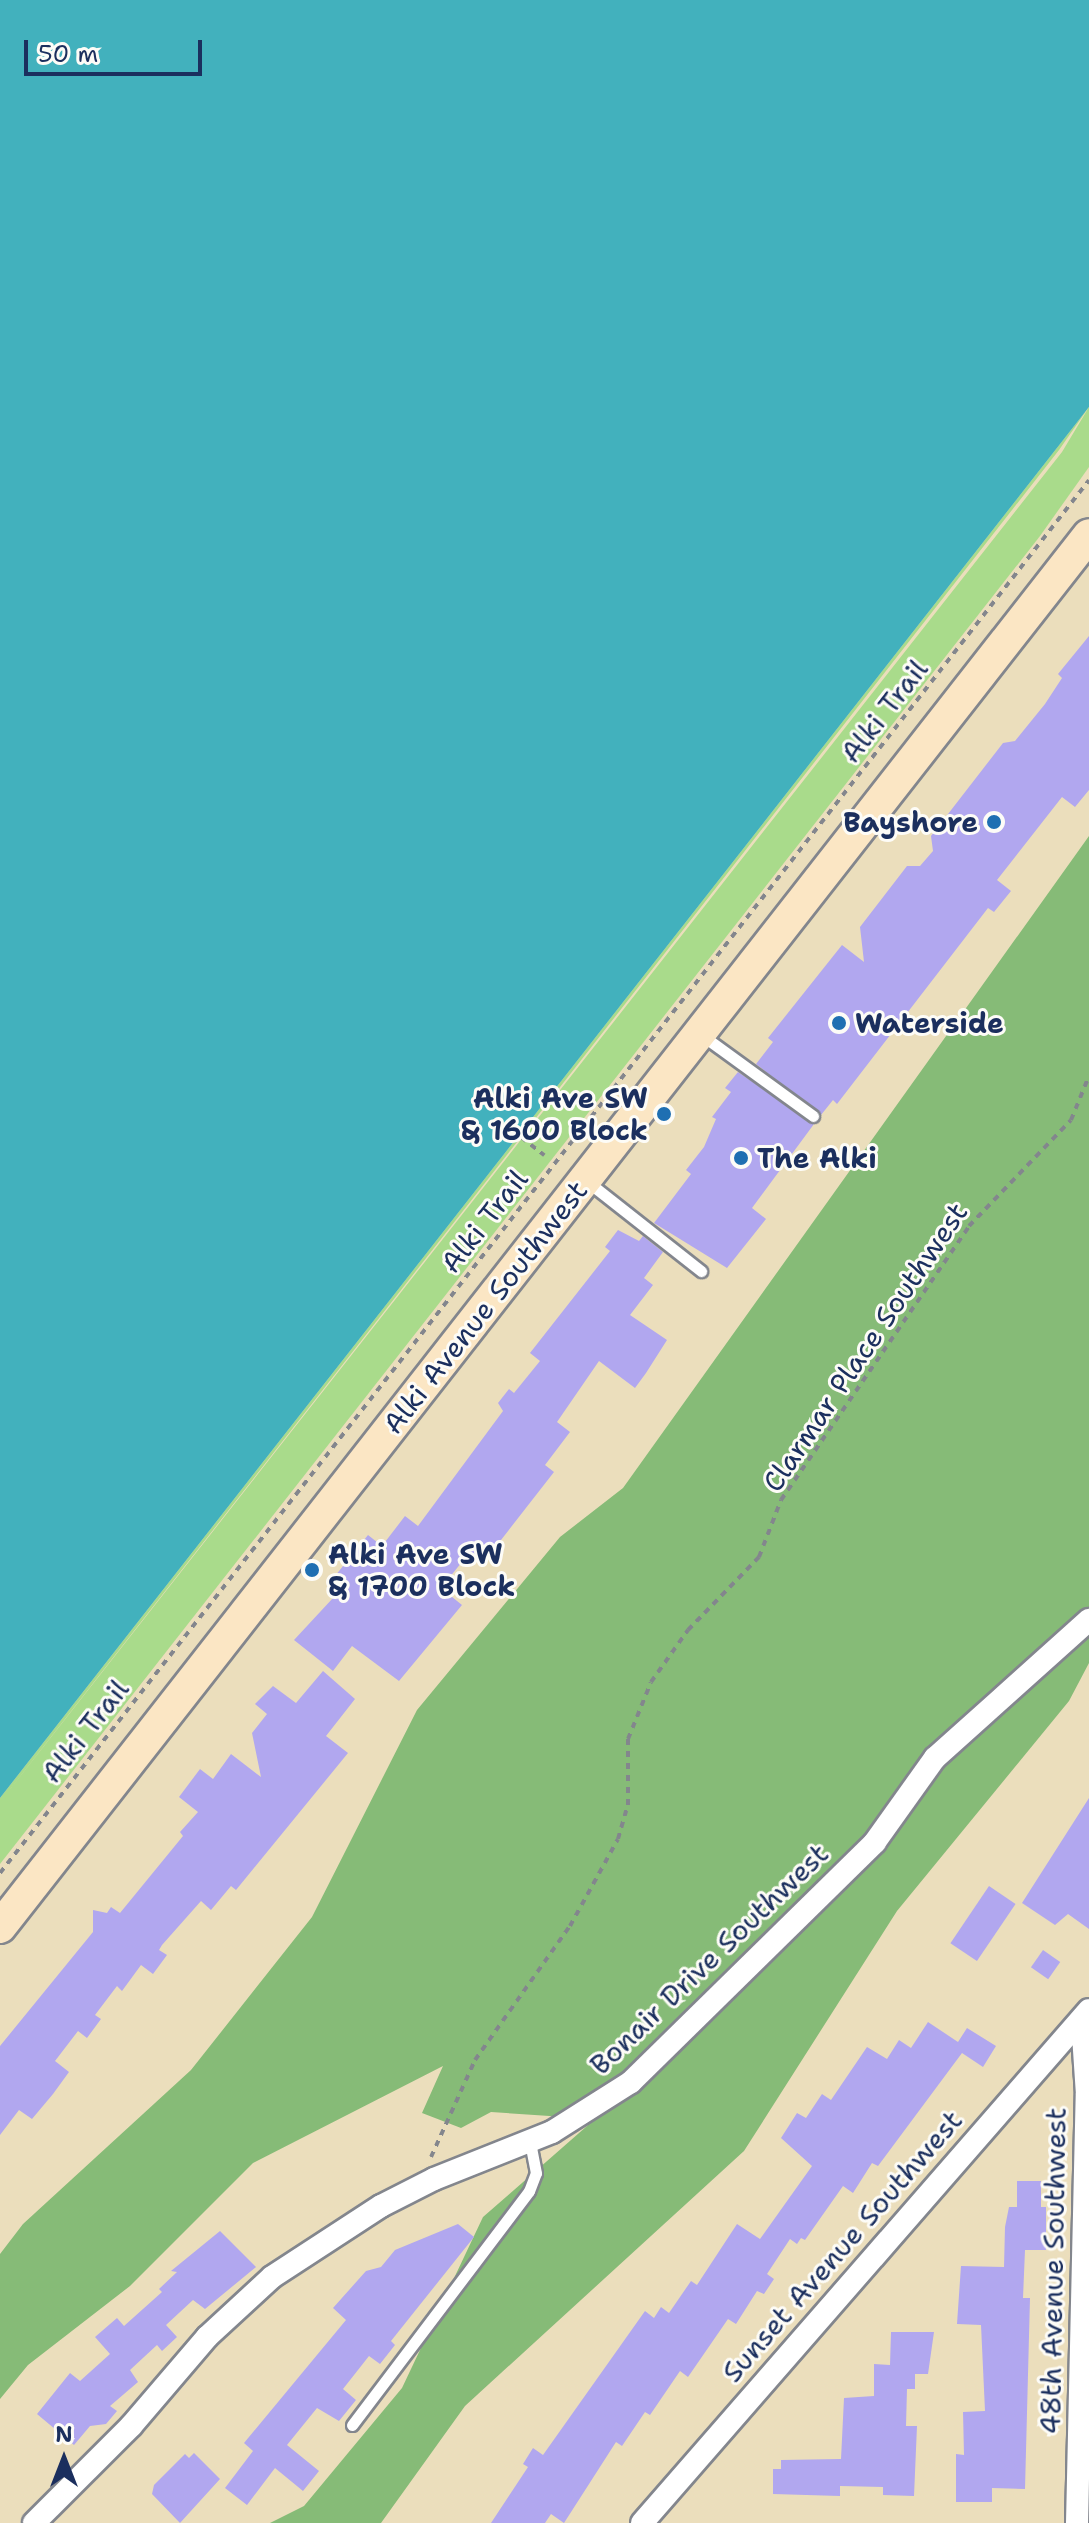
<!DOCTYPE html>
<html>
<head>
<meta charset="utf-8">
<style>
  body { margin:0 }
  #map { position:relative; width:1089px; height:2523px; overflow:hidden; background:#ebdebc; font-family:"Shantell Sans",sans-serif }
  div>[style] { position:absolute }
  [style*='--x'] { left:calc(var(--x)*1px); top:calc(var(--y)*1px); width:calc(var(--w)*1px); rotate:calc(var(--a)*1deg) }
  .green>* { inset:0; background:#a9db8b }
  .forest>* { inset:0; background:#86bb77 }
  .water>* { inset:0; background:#42b1bd }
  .pier>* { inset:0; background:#ebdebc }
  .building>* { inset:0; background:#b1a7ef; transform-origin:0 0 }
  .path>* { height:4px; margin-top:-2px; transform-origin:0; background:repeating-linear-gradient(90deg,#83868d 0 6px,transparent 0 12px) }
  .roads { filter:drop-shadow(2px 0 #83868d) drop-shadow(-2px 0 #83868d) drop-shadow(0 2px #83868d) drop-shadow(0 -2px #83868d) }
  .service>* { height:11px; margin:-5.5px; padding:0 5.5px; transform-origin:5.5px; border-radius:5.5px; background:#fff }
  .minor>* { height:22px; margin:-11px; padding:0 11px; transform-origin:11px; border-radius:11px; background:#fff }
  .secondary>* { height:32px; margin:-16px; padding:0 16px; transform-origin:16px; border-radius:16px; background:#fbe6c4 }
  .dots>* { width:22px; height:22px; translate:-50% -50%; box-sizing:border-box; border:4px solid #fdfcf7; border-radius:50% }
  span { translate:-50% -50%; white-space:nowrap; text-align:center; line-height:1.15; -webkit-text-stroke:6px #fdfcf7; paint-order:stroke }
  .street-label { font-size:28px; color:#1b2f5e }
  .poi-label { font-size:28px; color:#1b2f5e; font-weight:700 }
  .right { translate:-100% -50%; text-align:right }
  .left { translate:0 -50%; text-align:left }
  .north { position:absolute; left:24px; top:2419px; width:80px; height:80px; -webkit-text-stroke:6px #fdfcf7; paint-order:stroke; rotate:0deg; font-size:22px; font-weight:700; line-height:32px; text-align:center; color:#1b2f5e }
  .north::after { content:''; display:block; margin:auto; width:28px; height:36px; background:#1b2f5e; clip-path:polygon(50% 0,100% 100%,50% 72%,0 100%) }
  .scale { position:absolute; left:24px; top:40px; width:178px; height:36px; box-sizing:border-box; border:4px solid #1b2f5e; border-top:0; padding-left:10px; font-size:24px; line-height:28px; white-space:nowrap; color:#1b2f5e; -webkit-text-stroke:6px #fdfcf7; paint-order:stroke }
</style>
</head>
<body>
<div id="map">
  <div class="green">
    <i style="clip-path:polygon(1089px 407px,1089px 467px,1040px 536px,0 1864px,0 1798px)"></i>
  </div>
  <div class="forest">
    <i style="clip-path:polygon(1089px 836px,1089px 1663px,1069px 1701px,897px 1911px,744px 2151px,465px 2406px,381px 2523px,270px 2523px,304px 2506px,402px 2388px,483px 2217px,595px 2119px,491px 2112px,461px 2128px,422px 2113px,443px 2066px,253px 2163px,130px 2286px,28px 2365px,0 2399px,0 2254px,23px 2224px,191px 2070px,312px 1917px,417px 1710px,560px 1537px,623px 1488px)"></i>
  </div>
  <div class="water">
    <i style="clip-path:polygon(0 0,1089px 0,1089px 407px,0 1798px)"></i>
  </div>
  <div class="pier">
    <i style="clip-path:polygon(1089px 407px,1062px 452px,0 1802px,1059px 450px)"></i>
  </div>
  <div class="building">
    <i style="clip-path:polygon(1089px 636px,1089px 790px,1075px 807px,1062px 797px,997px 880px,1011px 891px,994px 912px,988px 908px,837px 1104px,833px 1100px,821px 1115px,756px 1064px,773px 1042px,768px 1038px,842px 945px,864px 962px,860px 927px,907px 866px,920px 866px,933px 851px,931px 836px,1003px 743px,1015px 741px,1045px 704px,1062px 678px,1058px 674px)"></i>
    <i style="clip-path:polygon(738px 1072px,814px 1124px,752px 1208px,766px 1219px,727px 1268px,654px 1223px,691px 1174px,686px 1170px,704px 1147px,716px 1119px,712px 1117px,731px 1092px,725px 1088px)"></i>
    <i style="clip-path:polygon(618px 1230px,639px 1241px,643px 1236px,663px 1252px,644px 1278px,653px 1285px,630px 1315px,667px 1340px,646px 1373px,635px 1388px,599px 1361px,557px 1422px,570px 1432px,545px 1465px,554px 1472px,483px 1563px,470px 1552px,441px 1588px,462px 1605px,399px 1681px,352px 1646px,333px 1671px,294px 1640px,346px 1584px,335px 1576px,368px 1535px,382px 1546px,405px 1516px,418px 1526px,503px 1411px,498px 1403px,509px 1389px,514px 1393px,540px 1361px,530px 1353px,610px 1251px,605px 1247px)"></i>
    <i style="clip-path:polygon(323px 1671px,355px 1699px,326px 1736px,348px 1753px,236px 1890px,231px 1886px,211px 1910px,201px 1901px,162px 1945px,159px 1950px,167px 1955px,153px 1974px,141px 1965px,122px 1991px,117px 1986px,95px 2015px,101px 2019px,87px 2038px,78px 2031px,55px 2061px,69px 2072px,53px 2094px,32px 2119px,19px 2110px,0 2135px,0 2046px,93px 1932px,93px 1910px,107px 1913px,111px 1907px,120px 1913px,183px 1836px,180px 1832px,198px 1812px,179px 1797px,200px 1769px,213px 1779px,231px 1754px,261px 1777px,252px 1733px,267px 1714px,255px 1704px,273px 1686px,296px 1703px)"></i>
    <i style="clip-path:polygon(1089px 1798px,1089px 1929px,1068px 1914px,1055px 1925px,1022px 1903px)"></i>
    <i style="left:989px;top:1886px;width:32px;height:69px;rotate:34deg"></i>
    <i style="left:1043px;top:1950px;width:21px;height:21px;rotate:35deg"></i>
    <i style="clip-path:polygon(928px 2022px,958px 2042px,967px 2028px,996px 2046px,983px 2067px,962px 2053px,878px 2166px,872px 2163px,853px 2193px,843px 2186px,805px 2240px,801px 2238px,797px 2244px,790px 2239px,767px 2274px,774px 2279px,764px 2294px,757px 2291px,736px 2324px,728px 2319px,688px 2377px,680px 2371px,650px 2415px,645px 2412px,622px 2446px,616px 2442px,564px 2523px,551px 2514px,545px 2523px,491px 2523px,528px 2467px,523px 2464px,533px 2448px,543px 2455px,645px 2311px,654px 2318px,661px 2307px,669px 2313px,691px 2281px,697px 2285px,737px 2224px,760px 2239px,812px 2166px,781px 2138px,797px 2113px,806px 2118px,822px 2094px,831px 2100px,867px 2047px,887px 2059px,899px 2040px,911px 2048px)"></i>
    <i style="clip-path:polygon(1017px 2181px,1041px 2181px,1041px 2207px,1046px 2207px,1046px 2250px,1025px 2250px,1023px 2298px,1030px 2298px,1025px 2489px,992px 2488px,992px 2502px,956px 2502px,956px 2454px,964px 2455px,963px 2412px,985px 2411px,981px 2325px,957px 2324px,961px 2266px,1004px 2267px,1005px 2227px,1009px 2207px,1017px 2207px)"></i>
    <i style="clip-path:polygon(458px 2224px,474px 2237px,391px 2341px,395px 2345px,380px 2364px,369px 2356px,343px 2389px,356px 2400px,339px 2421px,317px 2408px,287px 2445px,319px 2471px,303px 2491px,275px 2468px,247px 2505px,225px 2488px,253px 2451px,244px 2443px,346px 2320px,333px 2308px,366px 2271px,381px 2267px,395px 2250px)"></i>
    <i style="clip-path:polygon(220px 2231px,256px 2267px,205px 2309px,193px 2300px,166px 2325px,177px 2337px,162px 2351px,157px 2345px,130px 2370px,138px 2382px,110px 2406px,117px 2411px,106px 2424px,90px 2426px,74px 2445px,37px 2414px,70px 2373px,80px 2381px,110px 2354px,95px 2337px,117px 2318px,124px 2326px,162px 2292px,159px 2289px,177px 2272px,171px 2271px)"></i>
    <i style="clip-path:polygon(891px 2332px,934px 2332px,928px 2374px,915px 2374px,915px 2389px,907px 2389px,906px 2426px,917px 2426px,914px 2496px,883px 2495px,883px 2487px,840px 2486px,840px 2496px,773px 2494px,773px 2469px,781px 2469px,781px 2460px,841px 2459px,844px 2398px,874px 2396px,874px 2364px,890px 2365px)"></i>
    <i style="clip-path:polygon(194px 2453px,220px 2479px,180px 2523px,152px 2494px,154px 2485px,185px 2454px,189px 2458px)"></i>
  </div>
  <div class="path">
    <i style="--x:512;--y:1130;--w:41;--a:38"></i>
    <i style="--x:0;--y:1873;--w:1768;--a:-51.98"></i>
    <i style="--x:431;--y:2157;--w:107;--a:-65.6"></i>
    <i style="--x:475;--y:2060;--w:164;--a:-54.7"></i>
    <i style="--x:570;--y:1926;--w:99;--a:-61.1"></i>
    <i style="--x:618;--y:1839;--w:35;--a:-74"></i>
    <i style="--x:628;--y:1805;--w:66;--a:-90"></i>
    <i style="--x:628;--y:1739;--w:61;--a:-68"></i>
    <i style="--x:651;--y:1682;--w:64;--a:-54.6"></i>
    <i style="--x:688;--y:1630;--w:102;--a:-45.8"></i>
    <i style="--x:759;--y:1557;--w:61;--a:-68.9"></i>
    <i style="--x:781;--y:1500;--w:332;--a:-55.5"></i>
    <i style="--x:969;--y:1226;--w:147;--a:-46.1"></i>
    <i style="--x:1071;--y:1120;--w:48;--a:-67.8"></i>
  </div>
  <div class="roads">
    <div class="service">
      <i style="--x:703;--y:1036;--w:136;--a:36"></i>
      <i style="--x:588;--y:1182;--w:144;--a:38.2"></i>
      <i style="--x:352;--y:2425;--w:293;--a:-52.9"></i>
      <i style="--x:529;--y:2191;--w:19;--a:-69"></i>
      <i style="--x:536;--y:2173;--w:31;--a:-101"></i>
    </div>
    <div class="minor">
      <i style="--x:34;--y:2523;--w:137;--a:-45"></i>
      <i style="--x:131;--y:2426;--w:117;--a:-49.5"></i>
      <i style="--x:207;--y:2337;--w:88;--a:-42.7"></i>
      <i style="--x:272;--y:2277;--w:130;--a:-33.1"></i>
      <i style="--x:381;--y:2206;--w:59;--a:-27"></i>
      <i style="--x:434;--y:2179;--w:127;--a:-21.7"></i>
      <i style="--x:552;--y:2132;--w:93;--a:-32.3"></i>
      <i style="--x:631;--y:2082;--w:342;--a:-44.5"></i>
      <i style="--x:875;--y:1842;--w:103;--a:-54.5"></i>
      <i style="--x:935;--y:1758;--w:207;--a:-41.9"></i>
      <i style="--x:642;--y:2523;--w:680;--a:-48.93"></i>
      <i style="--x:1077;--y:2523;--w:428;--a:-88.7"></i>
      <i style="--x:1087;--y:2095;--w:75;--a:-93.8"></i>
    </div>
    <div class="secondary">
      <i style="--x:0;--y:1927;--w:1767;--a:-51.96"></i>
    </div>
  </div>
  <div class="dots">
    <i style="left:994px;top:822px;background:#1f6fb2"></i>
    <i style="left:839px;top:1023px;background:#1f6fb2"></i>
    <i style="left:664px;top:1114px;background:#1f6fb2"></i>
    <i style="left:741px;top:1158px;background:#1f6fb2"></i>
    <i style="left:312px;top:1570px;background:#1f6fb2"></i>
  </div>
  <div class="street-label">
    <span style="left:884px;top:711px;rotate:-52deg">Alki Trail</span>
    <span style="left:484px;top:1221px;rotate:-52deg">Alki Trail</span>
    <span style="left:485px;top:1307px;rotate:-52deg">Alki Avenue Southwest</span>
    <span style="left:865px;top:1347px;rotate:-56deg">Clarmar Place Southwest</span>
    <span style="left:85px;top:1731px;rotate:-52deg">Alki Trail</span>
    <span style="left:709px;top:1959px;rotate:-44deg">Bonair Drive Southwest</span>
    <span style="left:842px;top:2246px;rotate:-49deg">Sunset Avenue Southwest</span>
    <span style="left:1053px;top:2271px;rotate:-89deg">48th Avenue Southwest</span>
  </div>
  <div class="poi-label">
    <span class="right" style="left:978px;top:822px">Bayshore</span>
    <span class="left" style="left:855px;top:1023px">Waterside</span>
    <span class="right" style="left:648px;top:1114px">Alki Ave SW<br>&amp; 1600 Block</span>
    <span class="left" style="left:757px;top:1158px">The Alki</span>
    <span class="left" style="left:328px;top:1570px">Alki Ave SW<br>&amp; 1700 Block</span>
  </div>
  <div class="north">N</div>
  <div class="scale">50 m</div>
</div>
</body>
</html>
